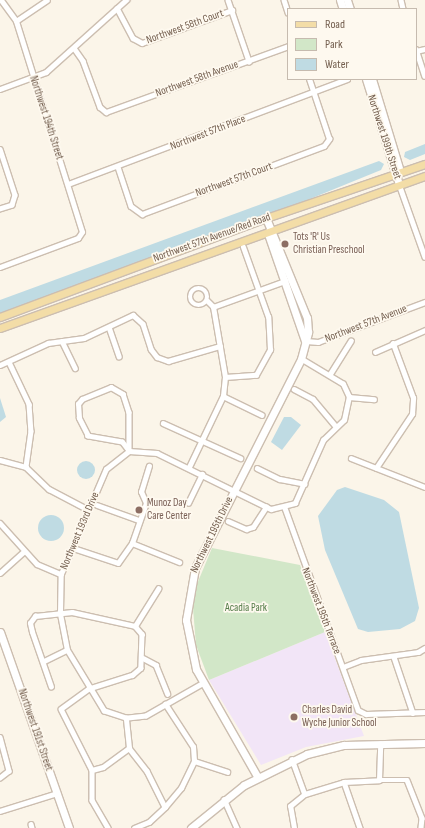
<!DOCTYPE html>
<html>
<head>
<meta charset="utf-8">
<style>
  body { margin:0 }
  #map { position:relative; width:425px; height:828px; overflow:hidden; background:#fbf5e9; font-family:"Sofia Sans Condensed",sans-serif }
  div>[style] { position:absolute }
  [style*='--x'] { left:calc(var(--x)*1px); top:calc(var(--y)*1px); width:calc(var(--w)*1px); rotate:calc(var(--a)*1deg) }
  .education>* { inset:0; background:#f2e5f7 }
  .green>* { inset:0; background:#d2e7c8 }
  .water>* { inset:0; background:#bfdbe3 }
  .round { border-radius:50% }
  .roads { filter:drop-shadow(1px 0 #ccbeb0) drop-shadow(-1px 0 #ccbeb0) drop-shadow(0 1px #ccbeb0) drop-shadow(0 -1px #ccbeb0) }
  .street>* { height:4.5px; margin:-2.25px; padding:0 2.25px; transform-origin:2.25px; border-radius:2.25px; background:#fff }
  .street>.ring { margin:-2.25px; padding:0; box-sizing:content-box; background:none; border:4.5px solid #fff; border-radius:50% }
  .secondary>* { height:7px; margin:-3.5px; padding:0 3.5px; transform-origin:3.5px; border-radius:3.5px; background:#fff }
  .primary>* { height:7px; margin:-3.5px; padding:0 3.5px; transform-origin:3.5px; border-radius:3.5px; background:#f3dda7 }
  .dots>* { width:11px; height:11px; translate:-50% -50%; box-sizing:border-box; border:2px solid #fef9ef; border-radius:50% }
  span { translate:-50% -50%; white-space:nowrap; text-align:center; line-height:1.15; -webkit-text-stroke:3.5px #fef9ef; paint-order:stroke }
  .street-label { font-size:11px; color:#735e4e }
  .education-label { font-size:11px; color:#785e54 }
  .left { translate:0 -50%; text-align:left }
  .park-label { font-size:11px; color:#557d4a }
  .legend { position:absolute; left:287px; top:8px; width:130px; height:72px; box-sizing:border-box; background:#fef9ef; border:1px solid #c6bbaf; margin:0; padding:5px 7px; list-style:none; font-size:12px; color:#735e4e }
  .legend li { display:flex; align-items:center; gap:8px; height:20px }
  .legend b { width:20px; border:1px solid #c6bbaf }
</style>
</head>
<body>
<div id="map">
  <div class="education">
    <i style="clip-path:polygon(325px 632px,364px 736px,306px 747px,261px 765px,209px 680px)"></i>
  </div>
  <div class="green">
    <i style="clip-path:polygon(212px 548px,300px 565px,325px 632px,209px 680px,196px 645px,193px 608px,197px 584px)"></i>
  </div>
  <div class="water">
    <i style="clip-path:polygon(425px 144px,425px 154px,410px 160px,404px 157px,405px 152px)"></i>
    <i style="clip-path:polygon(379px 161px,384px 164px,381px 170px,273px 214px,0 313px,0 300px)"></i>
    <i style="clip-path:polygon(0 398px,6px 417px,0 422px)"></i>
    <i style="clip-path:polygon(284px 417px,291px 417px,301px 425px,282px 450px,271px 442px)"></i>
    <i class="round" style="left:77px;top:461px;width:18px;height:18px"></i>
    <i style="clip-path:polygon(345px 487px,384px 500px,399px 512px,419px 608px,415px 621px,400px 629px,368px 632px,358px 629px,325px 550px,318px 516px,337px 490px)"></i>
    <i class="round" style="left:38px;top:515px;width:26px;height:26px"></i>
  </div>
  <div class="roads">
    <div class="street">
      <i style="--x:228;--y:0;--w:65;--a:71"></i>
      <i style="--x:284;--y:0;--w:13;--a:72"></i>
      <i style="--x:401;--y:0;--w:9;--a:77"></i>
      <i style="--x:117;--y:8;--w:34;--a:62"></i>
      <i style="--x:133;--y:38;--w:10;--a:29"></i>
      <i style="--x:142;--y:43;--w:96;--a:-20.1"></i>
      <i style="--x:16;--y:21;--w:37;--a:-34"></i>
      <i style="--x:74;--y:48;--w:16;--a:55"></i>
      <i style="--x:83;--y:61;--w:49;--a:69.7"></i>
      <i style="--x:100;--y:107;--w:8;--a:40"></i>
      <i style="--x:106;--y:112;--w:194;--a:-19.9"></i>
      <i style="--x:416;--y:49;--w:28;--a:72"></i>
      <i style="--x:416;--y:51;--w:9;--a:-13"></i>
      <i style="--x:0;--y:89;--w:49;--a:-20.3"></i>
      <i style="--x:46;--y:72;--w:108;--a:-42"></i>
      <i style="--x:0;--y:149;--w:48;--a:71.9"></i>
      <i style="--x:15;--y:195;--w:10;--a:107"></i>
      <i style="--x:12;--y:205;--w:13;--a:162"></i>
      <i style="--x:118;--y:167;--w:41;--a:71.6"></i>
      <i style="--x:131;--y:206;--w:14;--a:36"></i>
      <i style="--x:142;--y:214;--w:194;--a:-20.5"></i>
      <i style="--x:324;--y:146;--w:9;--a:-54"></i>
      <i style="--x:329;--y:139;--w:63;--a:-108.4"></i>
      <i style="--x:68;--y:184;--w:298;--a:-20.6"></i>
      <i style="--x:399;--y:184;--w:77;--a:70.4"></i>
      <i style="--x:0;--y:267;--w:83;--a:-20.4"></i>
      <i style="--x:78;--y:238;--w:7;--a:-56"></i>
      <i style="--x:82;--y:232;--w:221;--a:-107.4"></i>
      <i style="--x:16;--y:21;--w:26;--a:-126"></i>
      <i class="ring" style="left:190px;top:288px;width:13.5px;height:13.5px"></i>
      <i style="--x:213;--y:307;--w:77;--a:-19.9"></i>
      <i style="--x:109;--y:327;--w:31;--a:71"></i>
      <i style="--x:62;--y:341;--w:30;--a:64"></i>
      <i style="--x:306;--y:341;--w:12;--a:5"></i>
      <i style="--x:318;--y:342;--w:114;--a:-20.5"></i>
      <i style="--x:375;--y:352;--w:55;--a:-23.7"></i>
      <i style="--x:9;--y:362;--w:47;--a:64.5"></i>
      <i style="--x:29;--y:404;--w:27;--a:86"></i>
      <i style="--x:31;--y:431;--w:36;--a:98"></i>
      <i style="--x:26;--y:467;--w:32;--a:44"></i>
      <i style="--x:49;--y:489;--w:43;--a:27.8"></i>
      <i style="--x:0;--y:365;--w:53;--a:-24.6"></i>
      <i style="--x:48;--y:343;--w:36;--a:-8"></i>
      <i style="--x:84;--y:338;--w:54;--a:-25.1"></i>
      <i style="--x:133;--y:315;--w:13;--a:42"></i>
      <i style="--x:143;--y:324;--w:26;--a:72"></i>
      <i style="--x:151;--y:349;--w:10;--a:53"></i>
      <i style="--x:157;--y:357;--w:12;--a:20"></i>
      <i style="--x:168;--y:361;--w:54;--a:-16.1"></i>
      <i style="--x:330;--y:374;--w:39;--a:-58"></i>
      <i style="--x:225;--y:377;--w:31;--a:-4"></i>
      <i style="--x:256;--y:375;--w:29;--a:-61"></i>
      <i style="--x:270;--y:350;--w:33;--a:-93"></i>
      <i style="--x:268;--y:317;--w:74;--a:-109.7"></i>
      <i style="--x:111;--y:387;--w:14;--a:30"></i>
      <i style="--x:123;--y:394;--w:19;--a:72"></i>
      <i style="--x:129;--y:412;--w:39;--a:90"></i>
      <i style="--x:129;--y:451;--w:11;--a:-128"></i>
      <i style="--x:122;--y:442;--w:35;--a:-170"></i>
      <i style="--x:88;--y:436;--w:20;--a:-117"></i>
      <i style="--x:79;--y:418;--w:14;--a:-94"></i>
      <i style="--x:78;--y:404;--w:6;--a:-51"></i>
      <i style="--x:82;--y:399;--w:31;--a:-22"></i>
      <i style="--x:294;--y:389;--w:21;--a:28"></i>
      <i style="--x:313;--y:399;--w:35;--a:50"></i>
      <i style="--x:223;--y:396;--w:43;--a:26"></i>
      <i style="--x:349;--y:397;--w:25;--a:5"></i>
      <i style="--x:163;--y:423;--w:85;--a:24.4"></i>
      <i style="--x:351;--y:458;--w:79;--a:21.4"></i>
      <i style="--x:0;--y:460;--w:27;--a:15"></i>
      <i style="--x:189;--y:467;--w:79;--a:-64.4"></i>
      <i style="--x:223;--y:396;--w:19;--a:-84"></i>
      <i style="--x:225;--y:377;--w:71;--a:-99.7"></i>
      <i style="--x:213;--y:307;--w:8;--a:-135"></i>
      <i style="--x:257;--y:468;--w:25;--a:26"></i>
      <i style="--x:280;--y:479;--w:25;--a:11"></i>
      <i style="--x:376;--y:468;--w:65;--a:-56.3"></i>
      <i style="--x:412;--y:414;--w:16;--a:-86"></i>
      <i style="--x:413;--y:398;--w:58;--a:-110.3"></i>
      <i style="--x:146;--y:503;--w:42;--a:0"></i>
      <i style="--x:188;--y:503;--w:32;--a:-64"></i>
      <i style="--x:146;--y:503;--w:12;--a:-114"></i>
      <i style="--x:141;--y:492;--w:27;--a:-73"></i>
      <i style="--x:97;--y:505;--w:45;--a:19.7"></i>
      <i style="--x:285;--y:508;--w:215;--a:70.1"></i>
      <i style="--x:358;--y:710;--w:9;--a:27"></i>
      <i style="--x:366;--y:714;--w:59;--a:-1.9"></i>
      <i style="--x:228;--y:521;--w:20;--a:24"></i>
      <i style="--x:246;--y:529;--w:7;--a:-16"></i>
      <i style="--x:253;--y:527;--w:24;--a:-57"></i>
      <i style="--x:0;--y:523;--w:55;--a:47.9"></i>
      <i style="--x:37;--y:564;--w:26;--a:23"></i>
      <i style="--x:132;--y:543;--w:51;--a:22"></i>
      <i style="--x:73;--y:548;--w:47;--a:18.4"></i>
      <i style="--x:118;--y:563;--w:24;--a:-55"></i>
      <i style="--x:132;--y:543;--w:42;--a:-70.7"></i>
      <i style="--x:0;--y:573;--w:31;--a:-42"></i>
      <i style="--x:135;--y:626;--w:44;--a:-58.1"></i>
      <i style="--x:394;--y:657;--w:59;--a:71.3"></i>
      <i style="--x:143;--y:658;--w:15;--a:28"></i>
      <i style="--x:156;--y:665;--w:31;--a:68"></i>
      <i style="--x:44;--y:661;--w:25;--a:-26"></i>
      <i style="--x:343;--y:667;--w:19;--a:-21"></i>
      <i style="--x:361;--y:660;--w:58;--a:-8"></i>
      <i style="--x:418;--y:652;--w:8;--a:-30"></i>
      <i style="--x:202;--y:684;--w:64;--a:150.3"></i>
      <i style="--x:146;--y:716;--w:20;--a:174"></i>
      <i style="--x:126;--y:718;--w:23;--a:-162"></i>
      <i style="--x:104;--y:711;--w:71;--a:-121.2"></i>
      <i style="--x:67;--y:650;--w:38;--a:-101"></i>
      <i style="--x:60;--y:613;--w:39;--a:-89"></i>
      <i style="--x:61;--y:574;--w:114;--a:-66.8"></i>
      <i style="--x:106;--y:469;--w:29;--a:-38"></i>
      <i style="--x:129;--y:451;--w:28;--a:4"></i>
      <i style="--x:157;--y:453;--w:127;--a:26.2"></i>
      <i style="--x:271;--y:509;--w:25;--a:-14"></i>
      <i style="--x:295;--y:503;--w:69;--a:-66"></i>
      <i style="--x:323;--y:440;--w:29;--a:-44"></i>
      <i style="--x:344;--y:420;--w:24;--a:-78"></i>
      <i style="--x:349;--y:397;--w:14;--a:-115"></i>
      <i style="--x:343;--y:384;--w:49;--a:-149.2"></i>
      <i style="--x:51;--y:687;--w:58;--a:-109.1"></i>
      <i style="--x:32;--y:632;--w:9;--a:-103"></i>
      <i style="--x:30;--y:623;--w:9;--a:-54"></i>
      <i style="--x:35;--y:616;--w:37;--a:-6"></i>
      <i style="--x:72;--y:612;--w:65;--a:12.5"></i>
      <i style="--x:135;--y:626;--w:11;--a:49"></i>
      <i style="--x:142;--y:634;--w:34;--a:92"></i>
      <i style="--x:141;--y:668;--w:11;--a:139"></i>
      <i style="--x:133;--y:675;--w:46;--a:162.3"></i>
      <i style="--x:89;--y:689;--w:34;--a:144"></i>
      <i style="--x:61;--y:709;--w:68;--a:63.1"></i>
      <i style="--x:0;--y:737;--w:35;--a:75"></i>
      <i style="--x:9;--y:771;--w:11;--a:142"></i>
      <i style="--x:129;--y:748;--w:29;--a:52"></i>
      <i style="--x:147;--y:771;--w:40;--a:63.4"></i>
      <i style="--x:292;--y:759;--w:37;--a:70"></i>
      <i style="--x:194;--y:761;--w:35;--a:18"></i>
      <i style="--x:92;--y:770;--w:11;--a:-15"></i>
      <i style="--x:103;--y:767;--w:32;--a:-36"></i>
      <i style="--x:129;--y:748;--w:30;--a:-96"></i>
      <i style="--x:92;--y:770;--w:30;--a:90"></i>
      <i style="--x:92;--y:800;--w:32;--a:60"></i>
      <i style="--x:379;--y:780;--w:36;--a:-88"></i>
      <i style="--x:344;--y:782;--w:49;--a:70.8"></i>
      <i style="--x:224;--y:799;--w:32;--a:66"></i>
      <i style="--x:0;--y:811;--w:60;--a:-17.5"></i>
      <i style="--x:31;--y:824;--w:4;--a:76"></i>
      <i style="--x:134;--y:828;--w:16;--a:-22"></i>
      <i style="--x:149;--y:822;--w:22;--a:-43"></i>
      <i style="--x:165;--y:807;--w:25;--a:-50"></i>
      <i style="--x:181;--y:788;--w:30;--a:-64"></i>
      <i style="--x:194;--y:761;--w:14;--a:-94"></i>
      <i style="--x:193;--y:747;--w:51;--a:-123.1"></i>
      <i style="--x:294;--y:828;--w:22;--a:-100"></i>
      <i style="--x:290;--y:806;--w:19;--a:-39"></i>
      <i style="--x:305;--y:794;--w:41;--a:-17.1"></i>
      <i style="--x:344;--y:782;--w:35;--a:-3"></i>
      <i style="--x:379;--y:780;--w:28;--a:0"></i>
      <i style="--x:407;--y:780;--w:41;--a:68.5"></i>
      <i style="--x:422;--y:818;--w:10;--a:96"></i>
    </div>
    <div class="secondary">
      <i style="--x:340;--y:0;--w:9;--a:72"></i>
      <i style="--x:347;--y:0;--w:9;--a:72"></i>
      <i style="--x:366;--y:79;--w:110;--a:72.6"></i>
      <i style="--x:372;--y:79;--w:93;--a:73.1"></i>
      <i style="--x:270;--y:229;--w:5;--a:112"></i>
      <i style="--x:268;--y:234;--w:113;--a:70.9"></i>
      <i style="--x:0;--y:632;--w:208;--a:70.6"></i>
      <i style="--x:257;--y:776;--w:123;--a:-119.7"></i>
      <i style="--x:196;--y:669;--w:50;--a:-101.5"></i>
      <i style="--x:186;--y:620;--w:53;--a:-80.2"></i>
      <i style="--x:195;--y:568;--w:234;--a:-63.1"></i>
      <i style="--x:301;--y:359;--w:28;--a:-75"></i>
      <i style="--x:308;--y:332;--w:14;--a:-94"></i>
      <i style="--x:307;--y:318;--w:108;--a:-112.3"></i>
      <i style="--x:191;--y:828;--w:68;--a:-39.1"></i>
      <i style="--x:244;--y:785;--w:70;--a:-26.2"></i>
      <i style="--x:307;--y:754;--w:38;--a:-14"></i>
      <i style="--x:344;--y:745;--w:81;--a:-1.4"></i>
    </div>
    <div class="primary">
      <i style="--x:0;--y:317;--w:284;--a:-20.4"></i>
      <i style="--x:266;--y:218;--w:168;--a:-18.8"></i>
      <i style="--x:0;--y:328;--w:451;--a:-19.7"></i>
    </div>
  </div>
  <div class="dots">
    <i style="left:285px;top:244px;background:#8d6e63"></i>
    <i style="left:139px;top:510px;background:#8d6e63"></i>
    <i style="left:294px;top:717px;background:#8d6e63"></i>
  </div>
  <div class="street-label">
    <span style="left:185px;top:27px;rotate:-20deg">Northwest 58th Court</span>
    <span style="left:197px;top:79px;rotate:-20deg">Northwest 58th Avenue</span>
    <span style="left:46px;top:118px;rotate:72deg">Northwest 194th Street</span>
    <span style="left:208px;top:133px;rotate:-21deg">Northwest 57th Place</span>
    <span style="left:384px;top:137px;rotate:72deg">Northwest 199th Street</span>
    <span style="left:234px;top:180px;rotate:-20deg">Northwest 57th Court</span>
    <span style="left:212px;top:238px;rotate:-20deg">Northwest 57th Avenue/Red Road</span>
    <span style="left:366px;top:324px;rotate:-21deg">Northwest 57th Avenue</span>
    <span style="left:80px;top:531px;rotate:-67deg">Northwest 193rd Drive</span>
    <span style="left:212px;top:535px;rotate:-64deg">Northwest 195th Drive</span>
    <span style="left:321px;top:611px;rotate:69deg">Northwest 195th Terrace</span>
    <span style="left:35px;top:730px;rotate:71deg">Northwest 191st Street</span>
  </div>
  <div class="education-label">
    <span class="left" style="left:293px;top:244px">Tots 'R' Us<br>Christian Preschool</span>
    <span class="left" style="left:147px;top:510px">Munoz Day<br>Care Center</span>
    <span class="left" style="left:302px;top:717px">Charles David<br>Wyche Junior School</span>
  </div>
  <div class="park-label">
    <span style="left:246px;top:608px">Acadia Park</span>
  </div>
  <ul class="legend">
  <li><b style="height:5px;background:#f3dda7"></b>Road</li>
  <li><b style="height:11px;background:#d2e7c8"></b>Park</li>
  <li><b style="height:11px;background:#bfdbe3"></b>Water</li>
  </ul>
</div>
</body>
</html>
